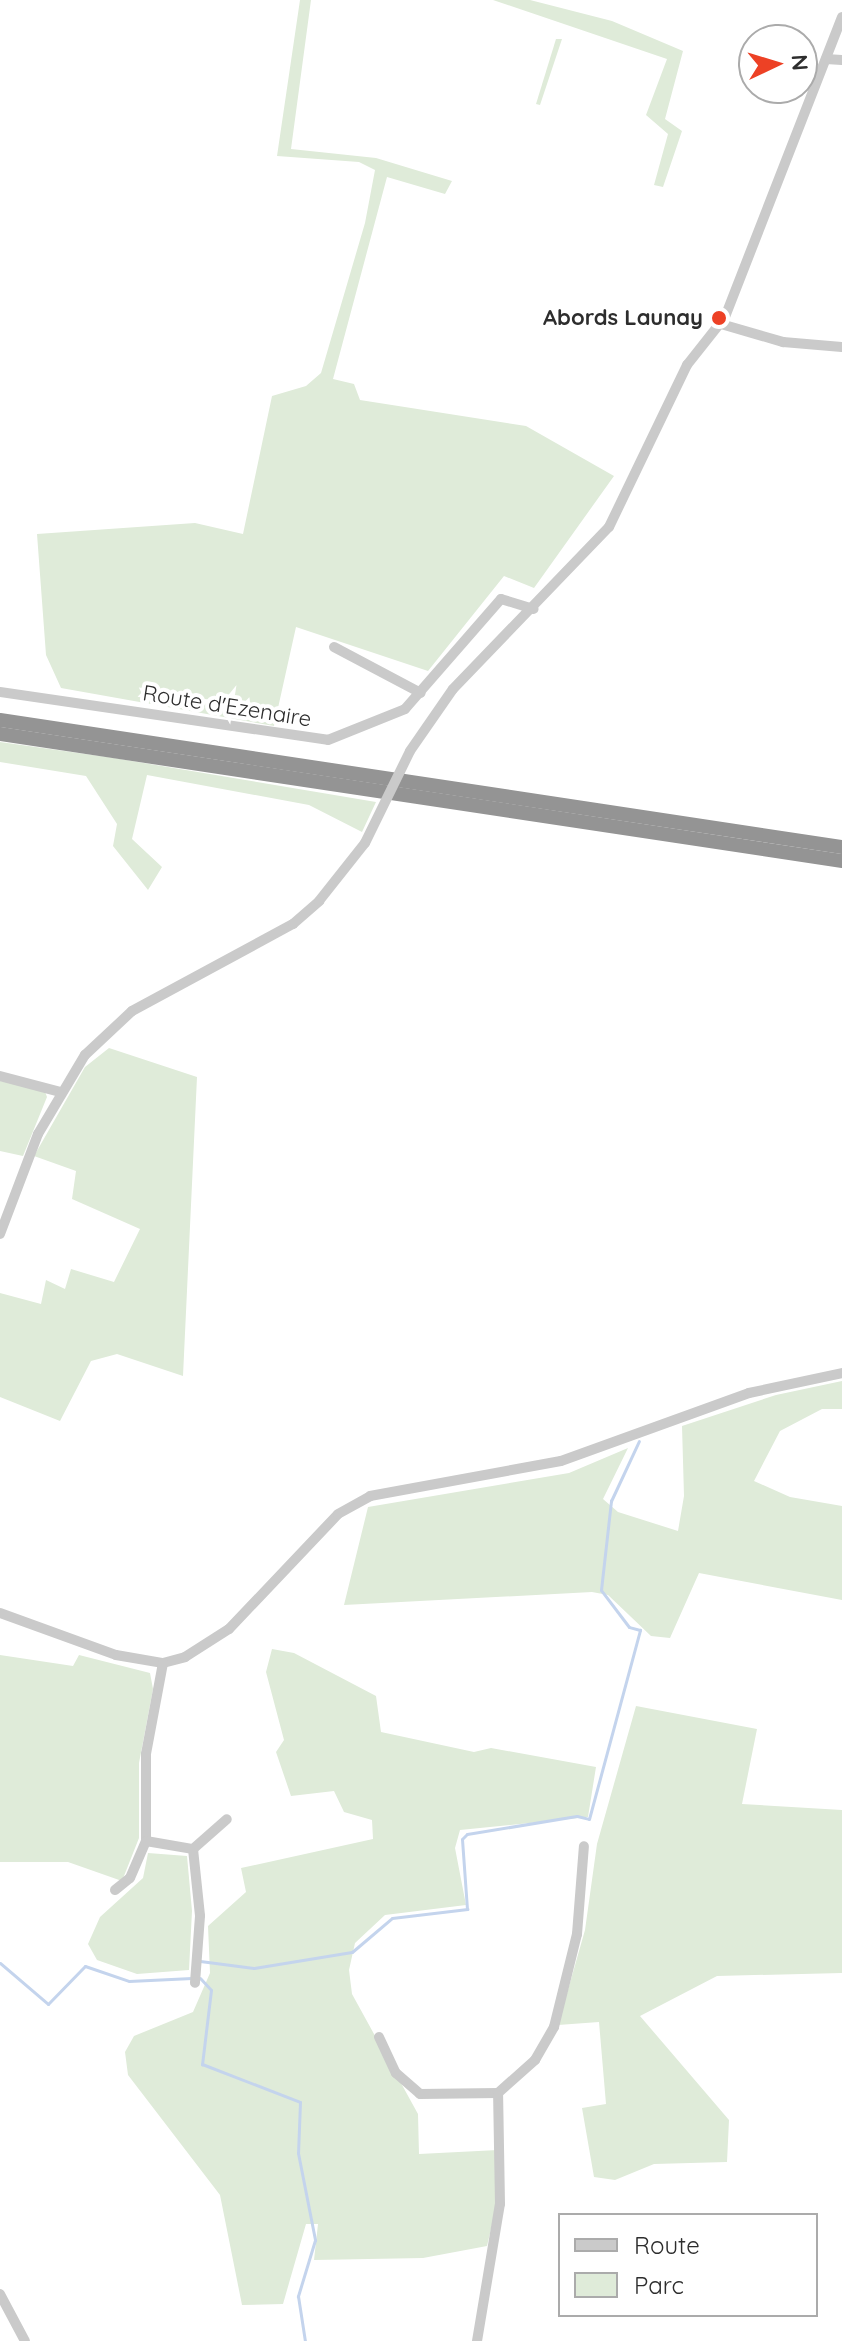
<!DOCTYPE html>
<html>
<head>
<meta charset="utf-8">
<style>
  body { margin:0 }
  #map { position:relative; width:842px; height:2341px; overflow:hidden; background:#fff; font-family:Quicksand,sans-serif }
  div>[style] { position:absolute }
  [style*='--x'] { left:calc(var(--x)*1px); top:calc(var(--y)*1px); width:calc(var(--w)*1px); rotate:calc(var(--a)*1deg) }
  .green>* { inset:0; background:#dfebd9 }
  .stream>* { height:3px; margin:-1.5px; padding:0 1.5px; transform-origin:1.5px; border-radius:1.5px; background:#c4d4ed }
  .minor>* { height:10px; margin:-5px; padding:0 5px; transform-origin:5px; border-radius:5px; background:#cacaca }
  .highway>* { height:14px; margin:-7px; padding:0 7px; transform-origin:7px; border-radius:7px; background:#949494 }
  .minor-bridge>* { height:10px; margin:-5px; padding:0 5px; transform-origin:5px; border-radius:5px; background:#cacaca }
  .dots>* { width:22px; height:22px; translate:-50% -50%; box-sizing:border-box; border:4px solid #fff; border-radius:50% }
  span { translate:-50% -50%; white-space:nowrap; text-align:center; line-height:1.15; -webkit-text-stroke:8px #fff; paint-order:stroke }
  .poi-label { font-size:22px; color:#2d2d2d; font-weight:700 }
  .right { translate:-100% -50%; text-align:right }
  .street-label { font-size:22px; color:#2d2d2d }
  .legend { position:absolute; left:558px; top:2213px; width:260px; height:104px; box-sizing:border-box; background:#fff; border:2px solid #ababab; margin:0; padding:10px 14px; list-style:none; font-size:24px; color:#2d2d2d }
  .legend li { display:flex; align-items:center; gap:16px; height:40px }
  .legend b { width:40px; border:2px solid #ababab }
  .north { position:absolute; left:738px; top:24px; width:80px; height:80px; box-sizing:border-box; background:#fff; border:2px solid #ababab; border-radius:50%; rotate:86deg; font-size:22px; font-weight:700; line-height:32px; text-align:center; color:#2d2d2d }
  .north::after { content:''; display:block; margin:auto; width:28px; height:36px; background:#ed4125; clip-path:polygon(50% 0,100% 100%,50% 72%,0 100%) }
</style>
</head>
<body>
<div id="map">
  <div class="green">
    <i style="clip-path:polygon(300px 0,311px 0,291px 149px,376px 158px,452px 181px,445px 194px,387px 177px,333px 379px,354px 384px,360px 400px,526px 426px,614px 476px,534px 588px,504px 576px,428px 671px,296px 627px,274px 726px,61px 688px,46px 655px,37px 534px,195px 523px,243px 534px,272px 396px,306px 386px,321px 373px,365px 223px,375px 170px,359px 162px,277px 156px)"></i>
    <i style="clip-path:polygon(493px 0,530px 0,612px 21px,683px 51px,665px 119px,682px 131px,663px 187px,654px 185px,668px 134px,646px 115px,667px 59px)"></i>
    <i style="clip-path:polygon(556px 39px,562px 39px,540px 105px,536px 104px)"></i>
    <i style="clip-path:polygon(0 742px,114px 758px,376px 802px,362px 832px,309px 805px,147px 775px,132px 839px,162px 867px,148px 890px,113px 846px,117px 824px,86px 776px,0 762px)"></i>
    <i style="clip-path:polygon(109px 1048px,197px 1077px,183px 1376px,117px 1354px,91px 1361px,60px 1421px,0 1397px,0 1293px,41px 1304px,46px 1280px,65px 1289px,71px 1269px,114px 1282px,140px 1229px,72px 1199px,76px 1171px,34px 1156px,85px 1067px)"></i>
    <i style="clip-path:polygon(0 1081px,44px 1089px,47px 1097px,23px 1156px,0 1151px)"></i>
    <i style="clip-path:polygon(842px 1381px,842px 1409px,822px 1409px,780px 1431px,754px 1481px,790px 1497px,842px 1506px,842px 1600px,699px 1573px,670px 1638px,651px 1636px,608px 1595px,592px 1592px,344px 1605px,368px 1507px,569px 1473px,628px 1448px,603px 1499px,618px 1512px,678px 1531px,684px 1496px,682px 1426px,776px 1395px)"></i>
    <i style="clip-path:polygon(272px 1649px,294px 1653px,376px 1696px,381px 1732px,474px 1752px,491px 1748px,596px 1767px,588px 1817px,460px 1830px,455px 1848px,466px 1905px,385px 1915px,355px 1943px,349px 1970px,352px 1994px,418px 2114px,419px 2154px,498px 2150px,497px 2203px,487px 2246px,423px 2258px,314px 2260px,318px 2224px,306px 2224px,283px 2304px,242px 2305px,220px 2195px,128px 2075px,125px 2052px,134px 2036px,193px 2012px,210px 1973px,208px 1926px,246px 1892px,241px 1868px,373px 1839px,372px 1820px,344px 1812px,334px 1791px,291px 1796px,276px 1752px,284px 1740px,266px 1672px)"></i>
    <i style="clip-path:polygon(0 1655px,73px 1666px,79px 1655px,150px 1673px,153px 1689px,139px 1763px,139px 1838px,122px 1881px,68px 1862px,0 1862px)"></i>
    <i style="clip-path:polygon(636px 1706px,757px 1729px,742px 1804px,842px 1810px,842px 1973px,717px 1976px,640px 2016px,729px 2120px,727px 2162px,654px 2164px,615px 2180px,594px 2177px,582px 2108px,606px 2104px,599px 2022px,558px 2025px,585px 1930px,597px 1844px)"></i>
    <i style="clip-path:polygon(148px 1853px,187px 1856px,192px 1911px,189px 1970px,137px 1974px,97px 1960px,88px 1944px,100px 1917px,143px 1878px)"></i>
  </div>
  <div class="stream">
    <i style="--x:200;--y:1961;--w:54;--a:7.4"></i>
    <i style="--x:254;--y:1968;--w:99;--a:-9.3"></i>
    <i style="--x:352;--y:1952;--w:52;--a:-40.4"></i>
    <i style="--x:392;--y:1918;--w:76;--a:-6.8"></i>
    <i style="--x:467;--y:1909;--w:70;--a:-94.1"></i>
    <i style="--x:462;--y:1839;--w:7;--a:-45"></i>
    <i style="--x:467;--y:1834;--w:111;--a:-9.3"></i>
    <i style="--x:577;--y:1816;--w:12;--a:14"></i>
    <i style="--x:589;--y:1819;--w:196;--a:-74.9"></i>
    <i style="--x:640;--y:1630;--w:11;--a:-165"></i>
    <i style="--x:629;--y:1627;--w:46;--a:-127.1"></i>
    <i style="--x:601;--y:1590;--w:90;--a:-83.6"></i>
    <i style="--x:611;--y:1501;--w:66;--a:-65"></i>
    <i style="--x:0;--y:1963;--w:63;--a:40.5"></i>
    <i style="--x:48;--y:2004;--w:53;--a:-45.8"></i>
    <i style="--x:85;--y:1966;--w:46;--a:18.8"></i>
    <i style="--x:129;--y:1981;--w:63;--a:-2.7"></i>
    <i style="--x:200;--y:1978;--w:16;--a:47"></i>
    <i style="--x:211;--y:1990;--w:75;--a:96.9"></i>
    <i style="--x:202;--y:2064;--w:105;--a:21.2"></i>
    <i style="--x:300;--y:2102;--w:51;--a:92.2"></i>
    <i style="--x:298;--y:2153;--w:89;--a:78.9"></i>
    <i style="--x:315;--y:2240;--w:59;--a:106.9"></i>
    <i style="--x:298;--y:2296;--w:46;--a:81.2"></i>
  </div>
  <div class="minor">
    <i style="--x:826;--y:59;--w:16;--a:4"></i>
    <i style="--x:721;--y:324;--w:65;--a:16.2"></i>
    <i style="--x:783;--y:342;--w:59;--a:4.8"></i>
    <i style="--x:334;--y:647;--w:98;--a:27.9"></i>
    <i style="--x:0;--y:692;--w:331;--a:8.3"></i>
    <i style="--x:328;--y:740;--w:83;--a:-21.9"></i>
    <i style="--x:405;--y:709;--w:146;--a:-48.9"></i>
    <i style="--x:501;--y:599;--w:34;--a:17"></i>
    <i style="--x:410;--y:751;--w:75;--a:-55.3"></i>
    <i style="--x:453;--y:689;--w:225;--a:-46.1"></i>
    <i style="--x:609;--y:527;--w:180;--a:-64.3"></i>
    <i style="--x:687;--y:365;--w:61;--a:-51.6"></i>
    <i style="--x:725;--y:317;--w:322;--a:-68.7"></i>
    <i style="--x:0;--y:1076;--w:62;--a:14.9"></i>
    <i style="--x:0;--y:1234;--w:107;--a:-69.2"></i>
    <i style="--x:38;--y:1134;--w:92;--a:-59.3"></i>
    <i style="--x:85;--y:1055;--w:64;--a:-43.1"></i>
    <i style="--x:132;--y:1011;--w:183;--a:-28.4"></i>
    <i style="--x:293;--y:924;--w:35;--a:-41"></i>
    <i style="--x:319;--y:901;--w:74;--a:-51.6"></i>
    <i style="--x:0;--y:1613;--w:123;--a:19.9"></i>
    <i style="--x:116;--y:1655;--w:48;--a:9.7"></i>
    <i style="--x:163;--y:1663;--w:23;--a:-15"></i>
    <i style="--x:185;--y:1657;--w:52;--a:-32.5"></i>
    <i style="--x:229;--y:1629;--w:158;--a:-46.5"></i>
    <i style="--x:338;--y:1514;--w:37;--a:-29"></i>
    <i style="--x:370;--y:1496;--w:194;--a:-10.4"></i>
    <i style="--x:561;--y:1461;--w:200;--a:-19.9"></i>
    <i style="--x:749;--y:1393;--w:95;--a:-12.1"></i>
    <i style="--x:163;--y:1663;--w:93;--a:100.6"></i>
    <i style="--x:146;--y:1754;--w:87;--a:90"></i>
    <i style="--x:146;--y:1841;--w:48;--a:9.7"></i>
    <i style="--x:193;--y:1849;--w:67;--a:84"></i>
    <i style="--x:200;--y:1916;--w:67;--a:94.3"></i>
    <i style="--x:193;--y:1849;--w:45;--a:-41.4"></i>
    <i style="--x:115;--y:1890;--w:19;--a:-39"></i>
    <i style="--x:130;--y:1878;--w:40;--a:-66.6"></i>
    <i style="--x:379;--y:2037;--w:40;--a:65"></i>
    <i style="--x:396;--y:2073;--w:32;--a:41"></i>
    <i style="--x:420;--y:2094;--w:78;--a:-0.7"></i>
    <i style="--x:498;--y:2093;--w:50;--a:-41.7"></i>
    <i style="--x:535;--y:2060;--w:38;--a:-60"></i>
    <i style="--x:554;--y:2027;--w:96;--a:-76.1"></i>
    <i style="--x:577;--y:1934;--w:88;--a:-85.5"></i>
    <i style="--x:0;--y:2294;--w:53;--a:62"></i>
    <i style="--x:477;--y:2341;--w:139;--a:-80.5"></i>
    <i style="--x:500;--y:2204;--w:111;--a:-91"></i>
  </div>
  <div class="highway">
    <i style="--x:0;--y:720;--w:852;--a:8.58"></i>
    <i style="--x:0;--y:734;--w:852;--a:8.58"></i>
  </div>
  <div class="minor-bridge">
    <i style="--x:365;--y:843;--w:102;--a:-63.9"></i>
  </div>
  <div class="dots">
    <i style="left:719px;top:318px;background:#ed4125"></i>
  </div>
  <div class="poi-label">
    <span class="right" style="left:703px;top:318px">Abords Launay</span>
  </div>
  <div class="street-label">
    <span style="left:227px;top:706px;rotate:9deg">Route d'Ezenaire</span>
  </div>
  <ul class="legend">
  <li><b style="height:10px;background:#cacaca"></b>Route</li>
  <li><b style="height:22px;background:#dfebd9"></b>Parc</li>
  </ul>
  <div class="north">N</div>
</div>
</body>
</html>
